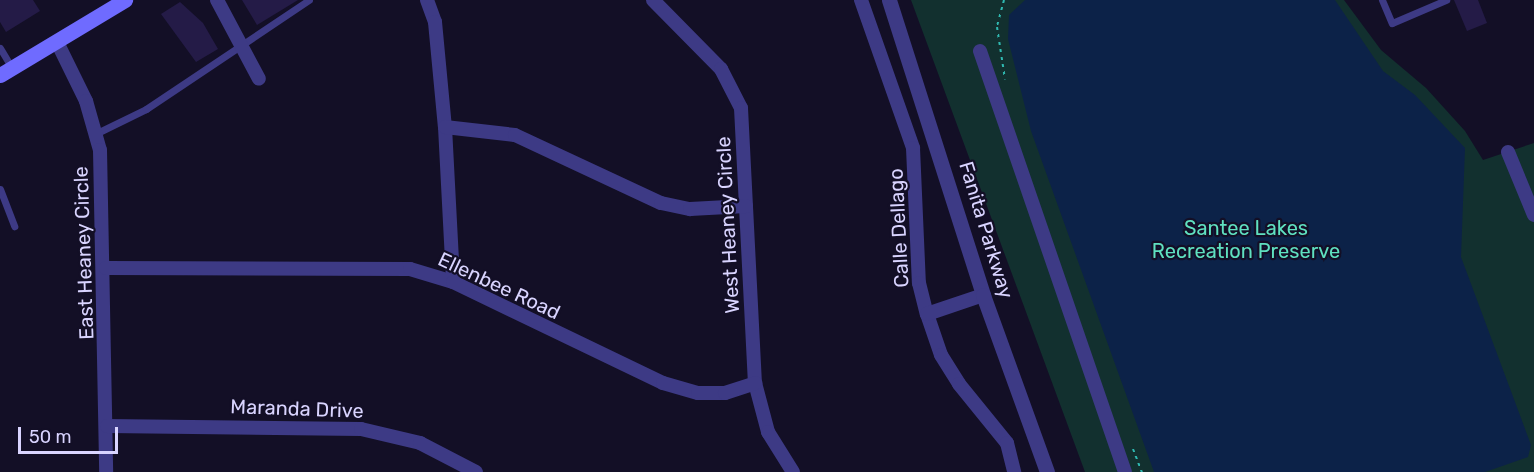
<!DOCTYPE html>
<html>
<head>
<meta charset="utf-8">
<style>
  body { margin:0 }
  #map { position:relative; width:1534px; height:472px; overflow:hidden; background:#130f26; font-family:Rubik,sans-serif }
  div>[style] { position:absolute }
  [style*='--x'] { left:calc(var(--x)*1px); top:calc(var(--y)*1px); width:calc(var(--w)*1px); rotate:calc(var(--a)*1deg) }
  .green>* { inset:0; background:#12302f }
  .water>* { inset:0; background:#0c2248 }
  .building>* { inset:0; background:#241b47 }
  .path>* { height:2px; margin-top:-1px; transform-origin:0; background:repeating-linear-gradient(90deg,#2fb8b0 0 3px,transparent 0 7.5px) }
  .service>* { height:7px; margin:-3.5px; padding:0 3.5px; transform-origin:3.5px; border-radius:3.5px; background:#3d3a85 }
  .minor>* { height:14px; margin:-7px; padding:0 7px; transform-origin:7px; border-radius:7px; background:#3d3a85 }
  .tertiary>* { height:15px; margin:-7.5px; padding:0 7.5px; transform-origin:7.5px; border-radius:7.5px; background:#3d3a85 }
  .secondary>* { height:15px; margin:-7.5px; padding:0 7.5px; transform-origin:7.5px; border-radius:7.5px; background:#6f6bff }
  span { translate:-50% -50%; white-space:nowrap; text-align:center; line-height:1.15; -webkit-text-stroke:4.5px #130f26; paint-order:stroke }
  .street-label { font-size:20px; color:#d9d4ff }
  .park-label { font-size:20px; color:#5fe0c0 }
  .scale { position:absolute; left:18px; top:427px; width:100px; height:27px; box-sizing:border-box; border:3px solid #d9d4ff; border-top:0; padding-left:8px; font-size:18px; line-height:21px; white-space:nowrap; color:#d9d4ff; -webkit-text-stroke:4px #130f26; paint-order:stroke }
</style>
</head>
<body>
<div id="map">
  <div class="green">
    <i style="clip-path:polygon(911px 0,1344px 0,1381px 50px,1426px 88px,1465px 131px,1483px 160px,1534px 143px,1534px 472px,1085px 472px)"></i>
  </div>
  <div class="water">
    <i style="clip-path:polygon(1025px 0,1335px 0,1383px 71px,1415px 95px,1465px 148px,1461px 257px,1531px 445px,1528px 457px,1485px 472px,1154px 472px,1031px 131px,1008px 39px,1009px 15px)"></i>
  </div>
  <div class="building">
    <i style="clip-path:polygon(0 0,33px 0,40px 11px,6px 32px,0 22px)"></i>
    <i style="clip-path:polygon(242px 0,298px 0,257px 25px)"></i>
    <i style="clip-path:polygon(1454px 0,1478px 0,1487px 23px,1467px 31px)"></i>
    <i style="clip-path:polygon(180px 2px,203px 23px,218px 49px,196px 62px,161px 14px)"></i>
  </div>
  <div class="path">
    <i style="--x:1004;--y:0;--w:28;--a:105"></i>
    <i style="--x:997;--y:27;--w:53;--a:81.3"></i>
    <i style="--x:1133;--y:449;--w:25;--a:69"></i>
  </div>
  <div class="service">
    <i style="--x:1382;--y:0;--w:25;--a:67"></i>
    <i style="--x:1392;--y:23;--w:59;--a:-23.1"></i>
    <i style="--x:0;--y:48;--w:23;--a:59"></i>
    <i style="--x:97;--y:133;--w:55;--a:-26.1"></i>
    <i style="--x:146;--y:109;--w:196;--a:-33.8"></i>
    <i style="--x:0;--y:189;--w:40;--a:69"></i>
  </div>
  <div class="minor">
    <i style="--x:217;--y:0;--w:89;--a:62"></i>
    <i style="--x:427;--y:0;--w:23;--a:70"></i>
    <i style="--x:435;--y:22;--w:105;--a:84.6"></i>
    <i style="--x:445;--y:127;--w:155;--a:87"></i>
    <i style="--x:653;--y:0;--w:97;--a:45.4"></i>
    <i style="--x:721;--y:69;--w:44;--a:62.9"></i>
    <i style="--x:741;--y:108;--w:275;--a:87.1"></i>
    <i style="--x:755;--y:383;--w:51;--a:75.1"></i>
    <i style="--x:768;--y:432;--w:47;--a:58"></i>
    <i style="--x:861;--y:0;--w:157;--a:70.6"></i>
    <i style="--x:913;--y:148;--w:135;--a:87.5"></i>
    <i style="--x:919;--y:283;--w:32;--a:76"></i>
    <i style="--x:927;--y:314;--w:43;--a:71.1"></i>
    <i style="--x:941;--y:355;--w:34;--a:58"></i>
    <i style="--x:959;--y:384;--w:76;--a:50.9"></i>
    <i style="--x:1007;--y:443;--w:30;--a:76"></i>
    <i style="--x:57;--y:42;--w:66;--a:63.8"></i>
    <i style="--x:86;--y:101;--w:51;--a:74.1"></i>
    <i style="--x:100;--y:150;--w:322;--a:88.9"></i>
    <i style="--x:980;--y:51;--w:445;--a:71"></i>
    <i style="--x:445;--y:127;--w:70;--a:6.5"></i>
    <i style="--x:515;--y:135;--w:161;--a:25"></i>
    <i style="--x:661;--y:203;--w:30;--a:12"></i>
    <i style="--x:690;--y:209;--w:56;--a:-3.1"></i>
    <i style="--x:1508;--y:152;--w:68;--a:67.6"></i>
    <i style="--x:106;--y:268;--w:304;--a:0.2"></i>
    <i style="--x:410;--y:269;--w:45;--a:16.8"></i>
    <i style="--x:453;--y:282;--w:233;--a:25.7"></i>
    <i style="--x:663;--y:383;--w:36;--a:16"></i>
    <i style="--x:698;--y:393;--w:27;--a:0"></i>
    <i style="--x:725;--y:393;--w:32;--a:-18"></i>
    <i style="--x:927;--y:314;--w:59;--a:-18.7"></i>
    <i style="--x:107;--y:426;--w:254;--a:0.7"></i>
    <i style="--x:361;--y:429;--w:61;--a:13.3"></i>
    <i style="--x:420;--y:443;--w:63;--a:27.4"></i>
  </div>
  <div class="tertiary">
    <i style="--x:889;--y:0;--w:310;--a:72.3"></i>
    <i style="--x:983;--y:295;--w:188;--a:70.1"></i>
  </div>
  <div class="secondary">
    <i style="--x:0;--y:75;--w:146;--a:-31"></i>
  </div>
  <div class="street-label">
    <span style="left:728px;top:225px;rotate:-93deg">West Heaney Circle</span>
    <span style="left:899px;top:228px;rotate:-93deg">Calle Dellago</span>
    <span style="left:986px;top:230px;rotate:73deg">Fanita Parkway</span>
    <span style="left:84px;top:253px;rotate:-92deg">East Heaney Circle</span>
    <span style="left:499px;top:286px;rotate:25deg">Ellenbee Road</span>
    <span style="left:297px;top:409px;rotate:2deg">Maranda Drive</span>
  </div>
  <div class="park-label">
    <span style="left:1246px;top:240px">Santee Lakes<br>Recreation Preserve</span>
  </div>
  <div class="scale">50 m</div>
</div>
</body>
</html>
